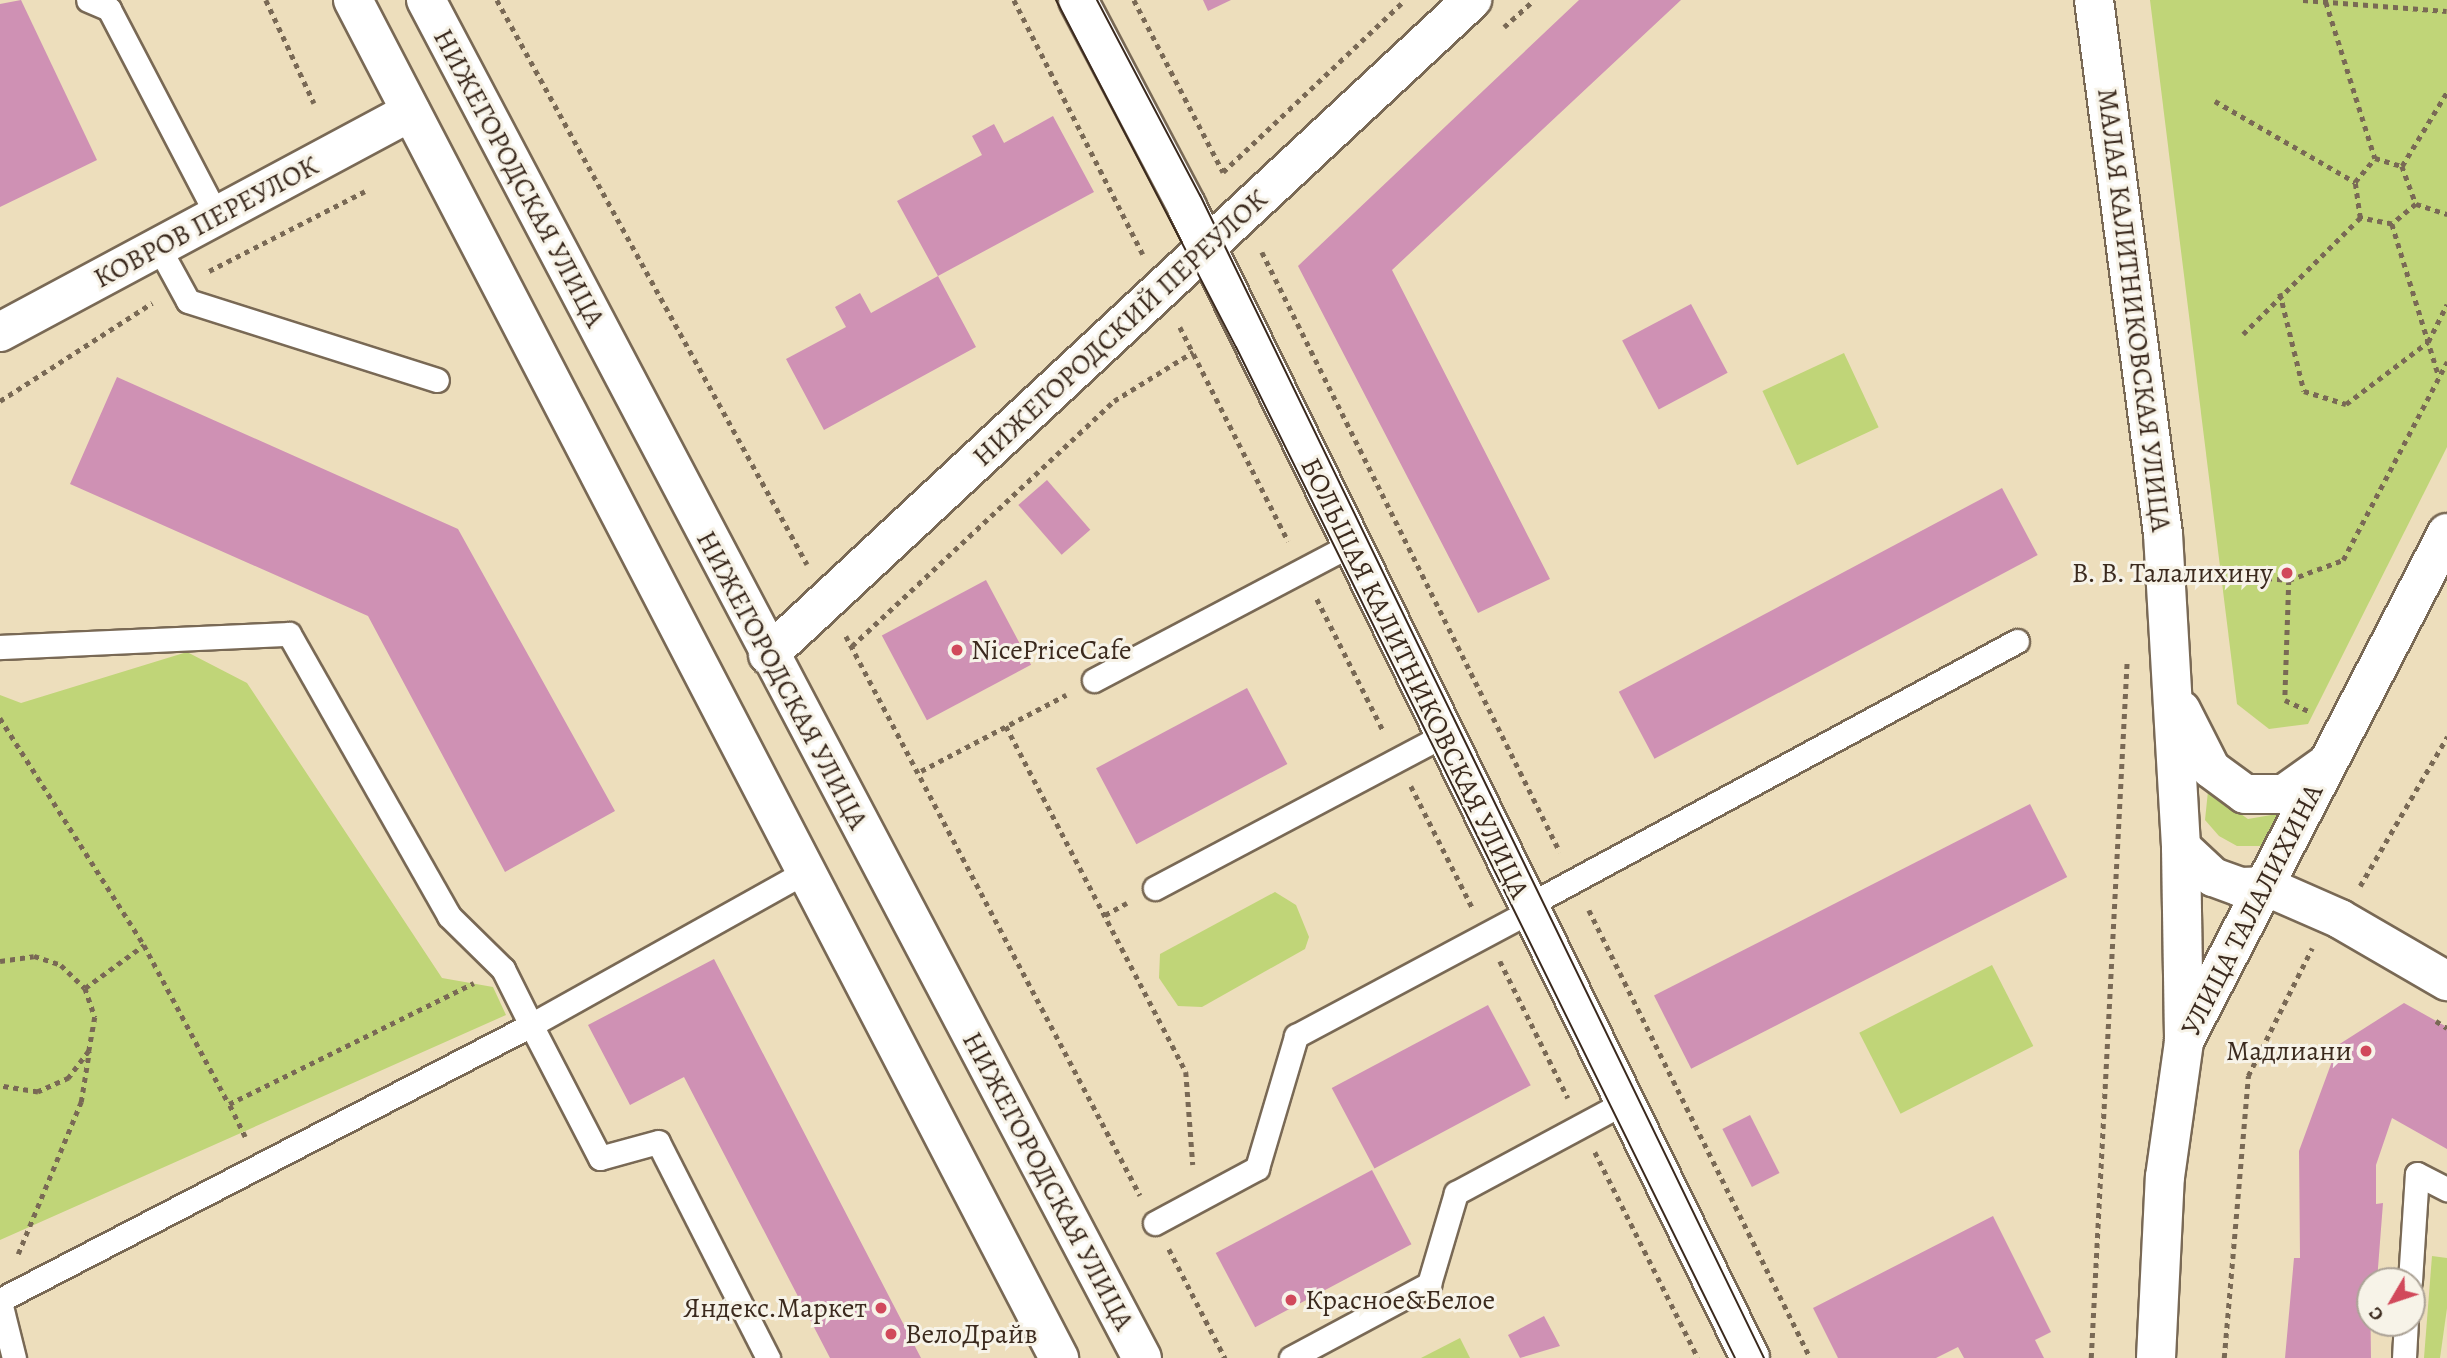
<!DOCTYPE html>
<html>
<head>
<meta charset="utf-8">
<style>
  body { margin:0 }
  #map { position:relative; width:2447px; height:1358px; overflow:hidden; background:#eddebc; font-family:Alegreya,serif }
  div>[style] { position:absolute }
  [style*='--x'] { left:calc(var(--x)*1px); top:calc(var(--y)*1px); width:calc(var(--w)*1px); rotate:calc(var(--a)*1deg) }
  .green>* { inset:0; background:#c0d578; transform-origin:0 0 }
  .building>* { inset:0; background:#cf91b4; transform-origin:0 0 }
  .path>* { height:4.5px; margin-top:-2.25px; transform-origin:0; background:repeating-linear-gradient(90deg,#796955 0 5px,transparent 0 10px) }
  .roads { filter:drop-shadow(2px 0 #796955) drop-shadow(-2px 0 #796955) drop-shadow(0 2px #796955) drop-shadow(0 -2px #796955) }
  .service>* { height:23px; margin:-11.5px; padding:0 11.5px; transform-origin:11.5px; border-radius:11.5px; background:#fff }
  .minor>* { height:38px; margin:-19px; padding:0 19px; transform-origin:19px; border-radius:19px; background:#fff }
  .tertiary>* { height:38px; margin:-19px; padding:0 19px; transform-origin:19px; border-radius:19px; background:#fff }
  .primary>* { height:38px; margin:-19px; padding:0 19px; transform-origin:19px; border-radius:19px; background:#fff }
  .tram>* { height:2px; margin:-1px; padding:0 1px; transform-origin:1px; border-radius:1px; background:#3b2a1e }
  .dots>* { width:19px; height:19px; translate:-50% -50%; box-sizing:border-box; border:4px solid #f7f3e8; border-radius:50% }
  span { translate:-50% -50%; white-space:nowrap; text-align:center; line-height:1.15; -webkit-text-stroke:6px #f7f3e8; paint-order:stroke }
  .street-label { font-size:28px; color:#3b2a1e }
  .poi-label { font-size:28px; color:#3b2a1e }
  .right { translate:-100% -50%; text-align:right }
  .left { translate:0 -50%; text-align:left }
  .north { position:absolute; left:2356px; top:1267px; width:70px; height:70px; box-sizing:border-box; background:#f7f3e8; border:2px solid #aca397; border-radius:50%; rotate:231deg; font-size:19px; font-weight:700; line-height:28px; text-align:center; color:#3b2a1e }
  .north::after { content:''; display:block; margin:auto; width:24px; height:32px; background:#d1495b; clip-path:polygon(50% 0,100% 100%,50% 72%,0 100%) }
</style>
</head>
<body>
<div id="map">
  <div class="green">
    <i style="clip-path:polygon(2150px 0,2447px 0,2447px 447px,2308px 724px,2269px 729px,2237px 704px)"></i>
    <i style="left:1844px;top:353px;width:82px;height:90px;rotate:65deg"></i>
    <i style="clip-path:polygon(187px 652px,247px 683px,442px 978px,493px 987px,506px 1015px,0 1240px,0 695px,21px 703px)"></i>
    <i style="clip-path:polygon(2208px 791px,2248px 819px,2283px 813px,2265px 846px,2237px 846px,2219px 836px,2205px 820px)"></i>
    <i style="clip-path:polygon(1275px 892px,1296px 905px,1309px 937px,1305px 949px,1202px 1007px,1178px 1006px,1159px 978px,1160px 954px)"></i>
    <i style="left:1992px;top:965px;width:91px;height:149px;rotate:63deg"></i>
    <i style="clip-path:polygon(2432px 1256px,2447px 1258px,2447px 1308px,2440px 1358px,2424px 1358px)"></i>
    <i style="clip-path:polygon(1460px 1338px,1470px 1358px,1421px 1358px)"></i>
  </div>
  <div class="building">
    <i style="clip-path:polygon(21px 0,97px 160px,0 207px,0 4px)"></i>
    <i style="clip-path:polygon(1203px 0,1231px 0,1208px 11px)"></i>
    <i style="clip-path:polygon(1579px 0,1681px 0,1392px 270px,1550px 579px,1478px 613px,1298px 266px)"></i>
    <i style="clip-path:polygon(1053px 116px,1094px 192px,938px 276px,897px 201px,982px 155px,972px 136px,994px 124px,1004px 143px)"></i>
    <i style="clip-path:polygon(938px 276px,976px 347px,824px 430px,786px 359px,846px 327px,835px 307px,860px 293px,871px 313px)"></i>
    <i style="left:1691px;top:304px;width:78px;height:78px;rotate:62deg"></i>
    <i style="clip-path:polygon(117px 377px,458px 529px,615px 811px,505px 872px,368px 616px,70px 484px)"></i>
    <i style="left:1047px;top:480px;width:66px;height:38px;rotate:49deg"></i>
    <i style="left:2002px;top:488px;width:76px;height:434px;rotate:62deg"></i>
    <i style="left:986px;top:580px;width:96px;height:118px;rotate:62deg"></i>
    <i style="left:1247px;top:688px;width:86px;height:171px;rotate:62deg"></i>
    <i style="left:2030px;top:804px;width:82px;height:422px;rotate:63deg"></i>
    <i style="clip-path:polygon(714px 959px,921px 1358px,830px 1358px,684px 1077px,630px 1105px,588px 1025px)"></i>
    <i style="clip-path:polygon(2404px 1003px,2447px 1027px,2447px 1149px,2392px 1118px,2376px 1165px,2376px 1204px,2383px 1203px,2377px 1281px,2370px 1281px,2371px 1358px,2285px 1358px,2294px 1258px,2300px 1258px,2299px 1151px,2338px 1045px)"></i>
    <i style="left:1488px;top:1005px;width:91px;height:177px;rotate:62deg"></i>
    <i style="left:1750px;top:1115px;width:65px;height:31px;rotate:63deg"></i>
    <i style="left:1372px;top:1170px;width:84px;height:177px;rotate:62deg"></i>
    <i style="clip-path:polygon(1993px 1216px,2051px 1332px,2035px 1340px,2044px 1358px,1964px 1358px,1958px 1347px,1936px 1358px,1838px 1358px,1813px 1308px)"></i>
    <i style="clip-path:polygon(1544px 1316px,1560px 1346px,1520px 1358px,1508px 1335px)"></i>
  </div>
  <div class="path">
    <i style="--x:266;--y:0;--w:114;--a:65"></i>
    <i style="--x:497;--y:0;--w:644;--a:61.2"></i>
    <i style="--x:1014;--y:0;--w:285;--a:63.1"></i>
    <i style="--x:1134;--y:0;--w:194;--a:62.6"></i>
    <i style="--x:1223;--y:172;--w:250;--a:-43.4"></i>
    <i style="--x:2303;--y:0;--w:144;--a:4.4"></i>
    <i style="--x:2326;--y:2;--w:164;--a:72.6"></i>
    <i style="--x:1504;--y:27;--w:40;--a:-42"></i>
    <i style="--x:2215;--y:101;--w:162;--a:30.1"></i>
    <i style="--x:2375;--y:158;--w:28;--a:17"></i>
    <i style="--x:2402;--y:166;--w:40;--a:69.8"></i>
    <i style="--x:2416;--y:204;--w:31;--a:140"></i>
    <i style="--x:2392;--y:224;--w:33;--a:-169"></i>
    <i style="--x:2360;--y:218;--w:36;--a:-98"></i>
    <i style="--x:2355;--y:182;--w:31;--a:-50"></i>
    <i style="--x:2402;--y:166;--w:87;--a:-58.7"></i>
    <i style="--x:2416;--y:204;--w:33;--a:18"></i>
    <i style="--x:2392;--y:224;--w:160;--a:72.9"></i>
    <i style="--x:1262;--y:252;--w:670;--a:63.59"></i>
    <i style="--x:209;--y:271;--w:175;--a:-27.1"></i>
    <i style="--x:2280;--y:293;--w:101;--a:76.2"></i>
    <i style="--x:2304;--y:391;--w:44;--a:17.2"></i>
    <i style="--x:2346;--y:404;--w:103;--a:-37.1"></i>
    <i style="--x:2428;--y:342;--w:42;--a:-63.4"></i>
    <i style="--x:1180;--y:327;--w:240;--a:63.2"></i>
    <i style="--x:2243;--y:334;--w:165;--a:-44.8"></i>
    <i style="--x:0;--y:401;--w:181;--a:-32.8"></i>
    <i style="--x:2237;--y:575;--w:52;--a:5.5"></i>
    <i style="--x:2289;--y:580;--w:120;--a:91.9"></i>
    <i style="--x:2285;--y:700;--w:29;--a:25"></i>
    <i style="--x:2289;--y:580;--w:58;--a:-20.3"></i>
    <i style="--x:2343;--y:560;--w:224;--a:-62.3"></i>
    <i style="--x:1317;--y:599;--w:149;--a:63.3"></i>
    <i style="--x:846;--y:636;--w:632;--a:62.26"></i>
    <i style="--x:852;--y:646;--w:359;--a:-43.1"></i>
    <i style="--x:1114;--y:401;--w:93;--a:-31.8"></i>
    <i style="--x:0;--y:718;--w:269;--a:57.6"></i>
    <i style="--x:144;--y:945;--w:180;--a:61.9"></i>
    <i style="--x:1006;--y:726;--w:390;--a:62.5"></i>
    <i style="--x:1186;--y:1072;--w:93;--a:85.7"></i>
    <i style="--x:921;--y:771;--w:164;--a:-27.7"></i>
    <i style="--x:1411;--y:786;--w:136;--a:63.2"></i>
    <i style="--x:2360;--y:886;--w:173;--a:-59.7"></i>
    <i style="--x:1589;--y:910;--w:500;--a:63.7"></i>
    <i style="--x:1105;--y:915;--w:25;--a:-29"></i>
    <i style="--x:0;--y:961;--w:34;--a:-8"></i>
    <i style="--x:34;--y:956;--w:28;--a:18"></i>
    <i style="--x:61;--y:965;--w:33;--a:44"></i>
    <i style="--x:85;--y:988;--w:31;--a:71"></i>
    <i style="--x:95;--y:1017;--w:35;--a:100"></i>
    <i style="--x:89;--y:1051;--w:34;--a:127"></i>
    <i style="--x:69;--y:1078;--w:34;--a:156"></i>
    <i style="--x:38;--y:1092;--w:38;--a:-171"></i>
    <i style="--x:1500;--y:961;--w:153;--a:63.6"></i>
    <i style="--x:85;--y:988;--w:73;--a:-36.1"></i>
    <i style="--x:2436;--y:1021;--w:13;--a:32"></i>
    <i style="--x:245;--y:1137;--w:37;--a:-116"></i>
    <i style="--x:229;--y:1104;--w:273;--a:-26.3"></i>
    <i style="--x:1595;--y:1152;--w:230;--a:63.4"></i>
    <i style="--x:1169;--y:1249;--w:123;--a:62.8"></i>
    <i style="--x:18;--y:1254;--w:165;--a:-67.5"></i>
    <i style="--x:81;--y:1102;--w:51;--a:-80.9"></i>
    <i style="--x:2091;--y:1358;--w:699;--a:-87.05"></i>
    <i style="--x:2224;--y:1358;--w:283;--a:-85.1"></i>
    <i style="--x:2248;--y:1076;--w:143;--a:-63.4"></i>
  </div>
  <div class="roads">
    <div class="service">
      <i style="--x:88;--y:0;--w:23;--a:23"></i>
      <i style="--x:109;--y:9;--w:233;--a:62.4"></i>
      <i style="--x:159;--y:248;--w:60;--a:61.3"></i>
      <i style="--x:188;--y:301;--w:261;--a:17.6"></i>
      <i style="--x:0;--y:647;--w:289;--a:-2.6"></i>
      <i style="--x:289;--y:634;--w:324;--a:60.4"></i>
      <i style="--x:449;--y:916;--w:76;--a:44.5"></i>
      <i style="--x:503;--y:969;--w:63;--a:63.4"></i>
      <i style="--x:531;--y:1025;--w:598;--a:152.62"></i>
      <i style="--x:1094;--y:680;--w:289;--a:-27.8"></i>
      <i style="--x:1155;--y:888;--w:327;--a:-27.9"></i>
      <i style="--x:1527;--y:906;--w:557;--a:-28.41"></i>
      <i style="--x:1155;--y:1223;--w:116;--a:-28.3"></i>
      <i style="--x:1257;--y:1168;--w:138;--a:-73.5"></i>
      <i style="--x:1296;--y:1036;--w:265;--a:-28.1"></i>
      <i style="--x:2410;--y:1281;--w:107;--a:-86.3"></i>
      <i style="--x:2417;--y:1174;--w:34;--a:27"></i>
      <i style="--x:0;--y:1302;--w:58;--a:76"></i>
      <i style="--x:768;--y:1358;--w:242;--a:-117"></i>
      <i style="--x:658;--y:1142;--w:60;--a:164.6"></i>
      <i style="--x:600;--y:1158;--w:150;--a:-117.4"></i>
      <i style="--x:531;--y:1025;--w:314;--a:-29.2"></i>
      <i style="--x:1291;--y:1358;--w:157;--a:-28.2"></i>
      <i style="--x:1429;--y:1284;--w:95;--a:-73.5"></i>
      <i style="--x:1456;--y:1193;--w:192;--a:-28.3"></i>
      <i style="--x:2404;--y:1358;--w:35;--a:-87"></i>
    </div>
    <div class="minor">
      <i style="--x:1078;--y:0;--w:234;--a:62.2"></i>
      <i style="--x:1187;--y:207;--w:1281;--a:63.93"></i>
      <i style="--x:0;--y:332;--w:466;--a:-28.2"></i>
      <i style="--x:768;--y:655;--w:962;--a:-42.94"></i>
      <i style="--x:2265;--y:886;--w:82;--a:23.7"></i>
      <i style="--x:2340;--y:919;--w:124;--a:30.1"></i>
    </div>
    <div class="tertiary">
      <i style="--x:2094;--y:0;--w:538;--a:82.64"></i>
      <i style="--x:2163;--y:534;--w:314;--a:86.7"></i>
      <i style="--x:2181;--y:847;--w:194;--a:89.1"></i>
      <i style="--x:2181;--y:710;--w:66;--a:63"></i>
      <i style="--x:2211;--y:769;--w:42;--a:36.3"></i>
      <i style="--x:2245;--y:794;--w:39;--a:0"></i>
      <i style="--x:2284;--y:794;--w:50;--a:-35.3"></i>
      <i style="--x:2181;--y:847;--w:44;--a:43.2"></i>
      <i style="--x:2213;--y:877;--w:29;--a:20"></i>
      <i style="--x:2240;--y:887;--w:25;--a:-2"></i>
      <i style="--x:2156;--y:1358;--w:181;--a:-87.2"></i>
      <i style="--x:2165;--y:1177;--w:137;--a:-82"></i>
      <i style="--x:2184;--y:1041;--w:572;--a:-62.63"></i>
    </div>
    <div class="primary">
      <i style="--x:353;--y:0;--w:1531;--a:62.53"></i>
      <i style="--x:426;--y:0;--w:1535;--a:62.2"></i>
    </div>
  </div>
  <div class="tram">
    <i style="--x:1056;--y:0;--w:391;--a:62.6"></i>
    <i style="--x:1236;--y:347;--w:1127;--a:63.73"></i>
    <i style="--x:1097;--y:0;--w:221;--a:62.2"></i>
    <i style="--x:1200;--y:195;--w:1293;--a:64.13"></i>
  </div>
  <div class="dots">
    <i style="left:2287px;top:573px;background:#d1495b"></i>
    <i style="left:957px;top:650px;background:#d1495b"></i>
    <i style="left:2366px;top:1051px;background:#d1495b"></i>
    <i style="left:1291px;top:1300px;background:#d1495b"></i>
    <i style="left:881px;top:1308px;background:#d1495b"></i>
    <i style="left:891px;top:1334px;background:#d1495b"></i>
  </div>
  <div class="street-label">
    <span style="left:519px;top:178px;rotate:62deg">НИЖЕГОРОДСКАЯ УЛИЦА</span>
    <span style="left:206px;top:222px;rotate:-28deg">КОВРОВ ПЕРЕУЛОК</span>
    <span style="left:2134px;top:310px;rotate:83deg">МАЛАЯ КАЛИТНИКОВСКАЯ УЛИЦА</span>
    <span style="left:1120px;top:328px;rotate:-43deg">НИЖЕГОРОДСКИЙ ПЕРЕУЛОК</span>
    <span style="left:1415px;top:678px;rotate:64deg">БОЛЬШАЯ КАЛИТНИКОВСКАЯ УЛИЦА</span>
    <span style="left:782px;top:680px;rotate:62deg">НИЖЕГОРОДСКАЯ УЛИЦА</span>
    <span style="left:2252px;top:910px;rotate:-63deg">УЛИЦА ТАЛАЛИХИНА</span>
    <span style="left:1048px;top:1181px;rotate:62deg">НИЖЕГОРОДСКАЯ УЛИЦА</span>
  </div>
  <div class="poi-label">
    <span class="right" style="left:2273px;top:573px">В. В. Талалихину</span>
    <span class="left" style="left:971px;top:650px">NicePriceCafe</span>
    <span class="right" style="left:2352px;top:1051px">Мадлиани</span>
    <span class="left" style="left:1305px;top:1300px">Красное&amp;Белое</span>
    <span class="right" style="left:867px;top:1308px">Яндекс.Маркет</span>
    <span class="left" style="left:905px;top:1334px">ВелоДрайв</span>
  </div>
  <div class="north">С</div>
</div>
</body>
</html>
